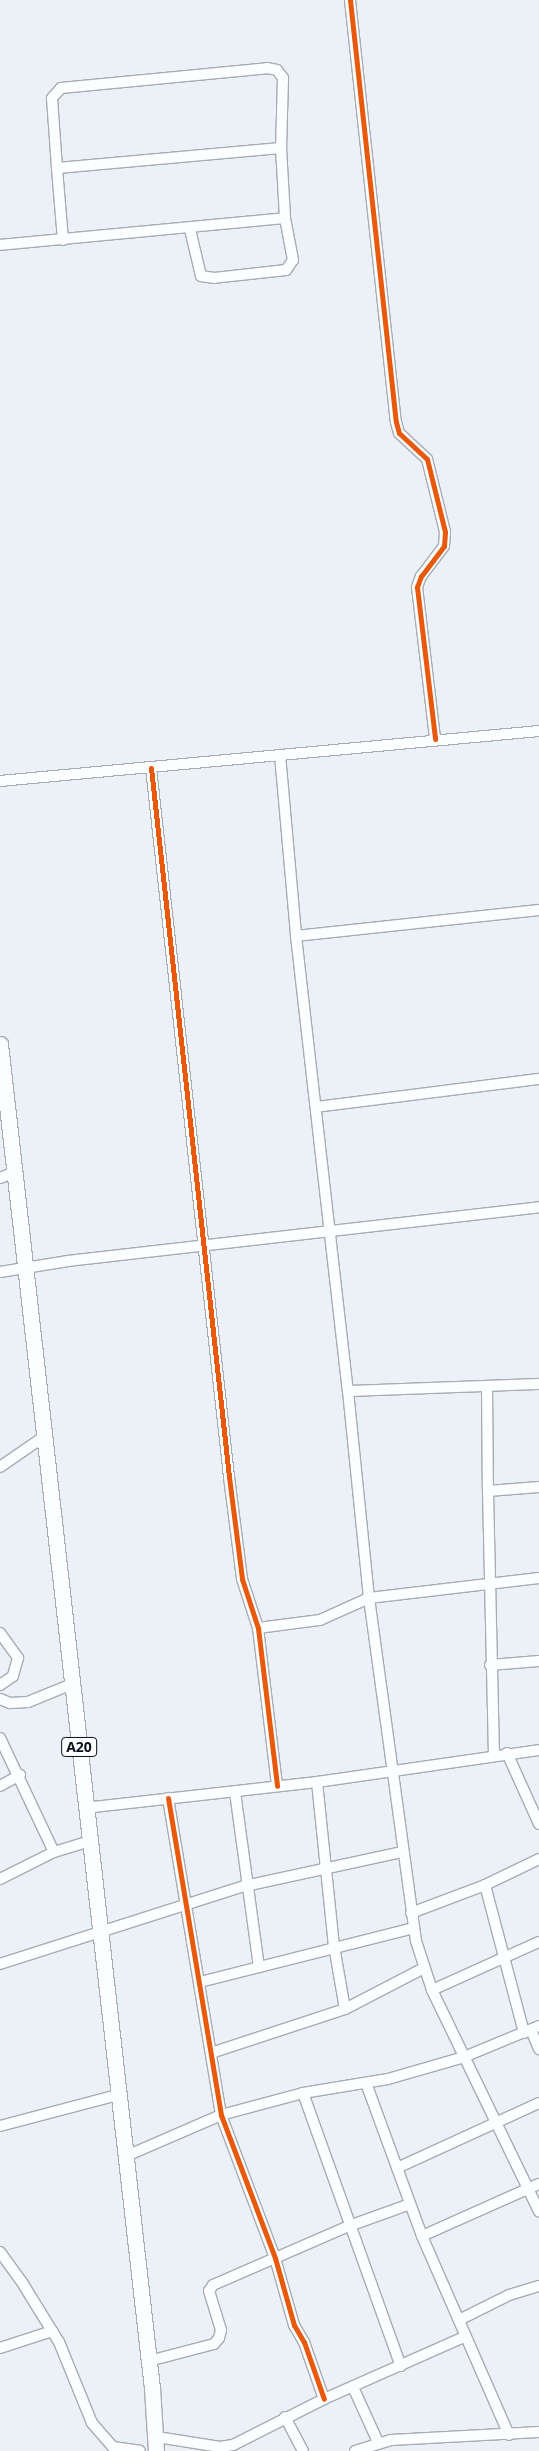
<!DOCTYPE html>
<html>
<head>
<meta charset="utf-8">
<style>
  body { margin:0 }
  #map { position:relative; width:539px; height:2451px; overflow:hidden; background:#ecf1f7; font-family:"Open Sans",sans-serif }
  div>[style] { position:absolute }
  [style*='--x'] { left:calc(var(--x)*1px); top:calc(var(--y)*1px); width:calc(var(--w)*1px); rotate:calc(var(--a)*1deg) }
  .roads { filter:drop-shadow(1px 0 #a7acb4) drop-shadow(-1px 0 #a7acb4) drop-shadow(0 1px #a7acb4) drop-shadow(0 -1px #a7acb4) }
  .street>* { height:10px; margin:-5px; padding:0 5px; transform-origin:5px; border-radius:5px; background:#fcfdfe }
  .primary>* { height:15px; margin:-7.5px; padding:0 7.5px; transform-origin:7.5px; border-radius:7.5px; background:#fcfdfe }
  .cycleway>* { height:5px; margin:-2.5px; padding:0 2.5px; transform-origin:2.5px; border-radius:2.5px; background:#e8590c }
  span { translate:-50% -50%; white-space:nowrap; text-align:center; line-height:1.15; -webkit-text-stroke:5px #fff; paint-order:stroke }
  .shield-label span { padding:1px 4px; background:#fff; border:1px solid; border-radius:4px; -webkit-text-stroke-width:0 }
  .shield-label { font-size:14px; color:#080f18; font-weight:700 }
</style>
</head>
<body>
<div id="map">
  <div class="roads">
    <div class="street">
      <i style="--x:350;--y:0;--w:424;--a:83.8"></i>
      <i style="--x:396;--y:422;--w:11;--a:75"></i>
      <i style="--x:399;--y:433;--w:38;--a:43"></i>
      <i style="--x:427;--y:459;--w:75;--a:76.1"></i>
      <i style="--x:445;--y:532;--w:14;--a:94"></i>
      <i style="--x:444;--y:546;--w:38;--a:127"></i>
      <i style="--x:421;--y:576;--w:12;--a:110"></i>
      <i style="--x:417;--y:587;--w:153;--a:83.2"></i>
      <i style="--x:57;--y:168;--w:70;--a:-94.1"></i>
      <i style="--x:52;--y:98;--w:13;--a:-48"></i>
      <i style="--x:61;--y:88;--w:207;--a:-5.5"></i>
      <i style="--x:267;--y:68;--w:10;--a:11"></i>
      <i style="--x:277;--y:70;--w:10;--a:53"></i>
      <i style="--x:283;--y:78;--w:70;--a:91.6"></i>
      <i style="--x:63;--y:240;--w:72;--a:-94.8"></i>
      <i style="--x:57;--y:168;--w:225;--a:-5.1"></i>
      <i style="--x:281;--y:148;--w:70;--a:86.7"></i>
      <i style="--x:285;--y:218;--w:43;--a:79.2"></i>
      <i style="--x:293;--y:260;--w:12;--a:125"></i>
      <i style="--x:286;--y:270;--w:72;--a:173.7"></i>
      <i style="--x:214;--y:278;--w:13;--a:-171"></i>
      <i style="--x:201;--y:276;--w:48;--a:-103.2"></i>
      <i style="--x:0;--y:245;--w:286;--a:-5.4"></i>
      <i style="--x:280;--y:755;--w:182;--a:84.9"></i>
      <i style="--x:296;--y:936;--w:458;--a:83.5"></i>
      <i style="--x:348;--y:1391;--w:191;--a:-2.1"></i>
      <i style="--x:151;--y:768;--w:713;--a:83.72"></i>
      <i style="--x:229;--y:1477;--w:103;--a:82.7"></i>
      <i style="--x:242;--y:1579;--w:52;--a:71.9"></i>
      <i style="--x:258;--y:1628;--w:159;--a:83.1"></i>
      <i style="--x:0;--y:781;--w:541;--a:-5.3"></i>
      <i style="--x:296;--y:936;--w:244;--a:-6.1"></i>
      <i style="--x:316;--y:1107;--w:225;--a:-7.2"></i>
      <i style="--x:0;--y:1178;--w:16;--a:-22"></i>
      <i style="--x:0;--y:1272;--w:69;--a:-9.2"></i>
      <i style="--x:68;--y:1261;--w:474;--a:-6.5"></i>
      <i style="--x:487;--y:1386;--w:105;--a:89.5"></i>
      <i style="--x:488;--y:1491;--w:51;--a:-4.5"></i>
      <i style="--x:348;--y:1391;--w:208;--a:84.2"></i>
      <i style="--x:369;--y:1598;--w:346;--a:82.2"></i>
      <i style="--x:416;--y:1941;--w:52;--a:71.9"></i>
      <i style="--x:432;--y:1990;--w:246;--a:64.2"></i>
      <i style="--x:0;--y:1467;--w:55;--a:-34.6"></i>
      <i style="--x:488;--y:1491;--w:263;--a:88.7"></i>
      <i style="--x:258;--y:1628;--w:63;--a:-7.4"></i>
      <i style="--x:320;--y:1620;--w:54;--a:-24.2"></i>
      <i style="--x:369;--y:1598;--w:171;--a:-6.7"></i>
      <i style="--x:0;--y:1633;--w:31;--a:54"></i>
      <i style="--x:18;--y:1658;--w:19;--a:106"></i>
      <i style="--x:13;--y:1676;--w:16;--a:145"></i>
      <i style="--x:490;--y:1665;--w:49;--a:-4.7"></i>
      <i style="--x:0;--y:1699;--w:11;--a:22"></i>
      <i style="--x:10;--y:1703;--w:18;--a:-3"></i>
      <i style="--x:28;--y:1702;--w:48;--a:-22.2"></i>
      <i style="--x:0;--y:1738;--w:126;--a:64.7"></i>
      <i style="--x:507;--y:1753;--w:78;--a:65.7"></i>
      <i style="--x:317;--y:1782;--w:165;--a:84.1"></i>
      <i style="--x:334;--y:1946;--w:64;--a:80.1"></i>
      <i style="--x:0;--y:1786;--w:23;--a:-29"></i>
      <i style="--x:235;--y:1792;--w:177;--a:82.2"></i>
      <i style="--x:168;--y:1798;--w:321;--a:80.5"></i>
      <i style="--x:221;--y:2115;--w:153;--a:69.3"></i>
      <i style="--x:275;--y:2258;--w:70;--a:74.2"></i>
      <i style="--x:294;--y:2325;--w:20;--a:60"></i>
      <i style="--x:304;--y:2342;--w:60;--a:70.7"></i>
      <i style="--x:85;--y:1808;--w:233;--a:-6.4"></i>
      <i style="--x:317;--y:1782;--w:224;--a:-8.2"></i>
      <i style="--x:0;--y:1879;--w:60;--a:-26.6"></i>
      <i style="--x:54;--y:1852;--w:37;--a:-17"></i>
      <i style="--x:485;--y:1885;--w:153;--a:75.2"></i>
      <i style="--x:411;--y:1913;--w:79;--a:-20.7"></i>
      <i style="--x:485;--y:1885;--w:60;--a:-25.7"></i>
      <i style="--x:0;--y:1964;--w:257;--a:-17.7"></i>
      <i style="--x:245;--y:1886;--w:161;--a:-12.2"></i>
      <i style="--x:200;--y:1982;--w:221;--a:-14.2"></i>
      <i style="--x:432;--y:1990;--w:117;--a:-24.2"></i>
      <i style="--x:531;--y:2030;--w:21;--a:67"></i>
      <i style="--x:211;--y:2053;--w:141;--a:-18.2"></i>
      <i style="--x:345;--y:2009;--w:89;--a:-27.4"></i>
      <i style="--x:366;--y:2083;--w:163;--a:69.9"></i>
      <i style="--x:422;--y:2236;--w:217;--a:66.4"></i>
      <i style="--x:303;--y:2093;--w:290;--a:70.3"></i>
      <i style="--x:0;--y:2126;--w:121;--a:-14.8"></i>
      <i style="--x:124;--y:2157;--w:106;--a:-23.4"></i>
      <i style="--x:221;--y:2115;--w:85;--a:-15"></i>
      <i style="--x:303;--y:2093;--w:86;--a:-9.4"></i>
      <i style="--x:388;--y:2079;--w:79;--a:-16.1"></i>
      <i style="--x:464;--y:2057;--w:81;--a:-22.5"></i>
      <i style="--x:397;--y:2168;--w:156;--a:-24.6"></i>
      <i style="--x:422;--y:2236;--w:128;--a:-24"></i>
      <i style="--x:0;--y:2252;--w:39;--a:54"></i>
      <i style="--x:23;--y:2284;--w:68;--a:58.2"></i>
      <i style="--x:59;--y:2342;--w:87;--a:67.8"></i>
      <i style="--x:92;--y:2423;--w:32;--a:49"></i>
      <i style="--x:113;--y:2447;--w:27;--a:8"></i>
      <i style="--x:459;--y:2320;--w:56;--a:-26.6"></i>
      <i style="--x:509;--y:2295;--w:31;--a:-17"></i>
      <i style="--x:0;--y:2348;--w:55;--a:-18.1"></i>
      <i style="--x:149;--y:2361;--w:67;--a:-14.7"></i>
      <i style="--x:214;--y:2344;--w:8;--a:-50"></i>
      <i style="--x:219;--y:2338;--w:8;--a:-76"></i>
      <i style="--x:221;--y:2330;--w:41;--a:-107.1"></i>
      <i style="--x:209;--y:2291;--w:7;--a:-56"></i>
      <i style="--x:213;--y:2285;--w:148;--a:-23.5"></i>
      <i style="--x:349;--y:2226;--w:65;--a:-19.8"></i>
      <i style="--x:353;--y:2387;--w:60;--a:65.6"></i>
      <i style="--x:285;--y:2417;--w:38;--a:62"></i>
      <i style="--x:157;--y:2437;--w:64;--a:9"></i>
      <i style="--x:220;--y:2447;--w:13;--a:-9"></i>
      <i style="--x:233;--y:2445;--w:102;--a:-26.8"></i>
      <i style="--x:324;--y:2399;--w:155;--a:-23.9"></i>
      <i style="--x:355;--y:2451;--w:38;--a:-17"></i>
      <i style="--x:391;--y:2440;--w:148;--a:-3.1"></i>
    </div>
    <div class="primary">
      <i style="--x:0;--y:1044;--w:1353;--a:83.55"></i>
      <i style="--x:152;--y:2388;--w:63;--a:86.4"></i>
    </div>
  </div>
  <div class="cycleway">
    <i style="--x:350;--y:0;--w:424;--a:83.8"></i>
    <i style="--x:396;--y:422;--w:11;--a:75"></i>
    <i style="--x:399;--y:433;--w:38;--a:43"></i>
    <i style="--x:427;--y:459;--w:75;--a:76.1"></i>
    <i style="--x:445;--y:532;--w:14;--a:94"></i>
    <i style="--x:444;--y:546;--w:38;--a:127"></i>
    <i style="--x:421;--y:576;--w:12;--a:110"></i>
    <i style="--x:417;--y:587;--w:153;--a:83.2"></i>
    <i style="--x:151;--y:768;--w:713;--a:83.72"></i>
    <i style="--x:229;--y:1477;--w:103;--a:82.7"></i>
    <i style="--x:242;--y:1579;--w:52;--a:71.9"></i>
    <i style="--x:258;--y:1628;--w:159;--a:83.1"></i>
    <i style="--x:168;--y:1798;--w:321;--a:80.5"></i>
    <i style="--x:221;--y:2115;--w:153;--a:69.3"></i>
    <i style="--x:275;--y:2258;--w:70;--a:74.2"></i>
    <i style="--x:294;--y:2325;--w:20;--a:60"></i>
    <i style="--x:304;--y:2342;--w:60;--a:70.7"></i>
  </div>
  <div class="shield-label">
    <span style="left:79px;top:1747px">A20</span>
  </div>
</div>
</body>
</html>
